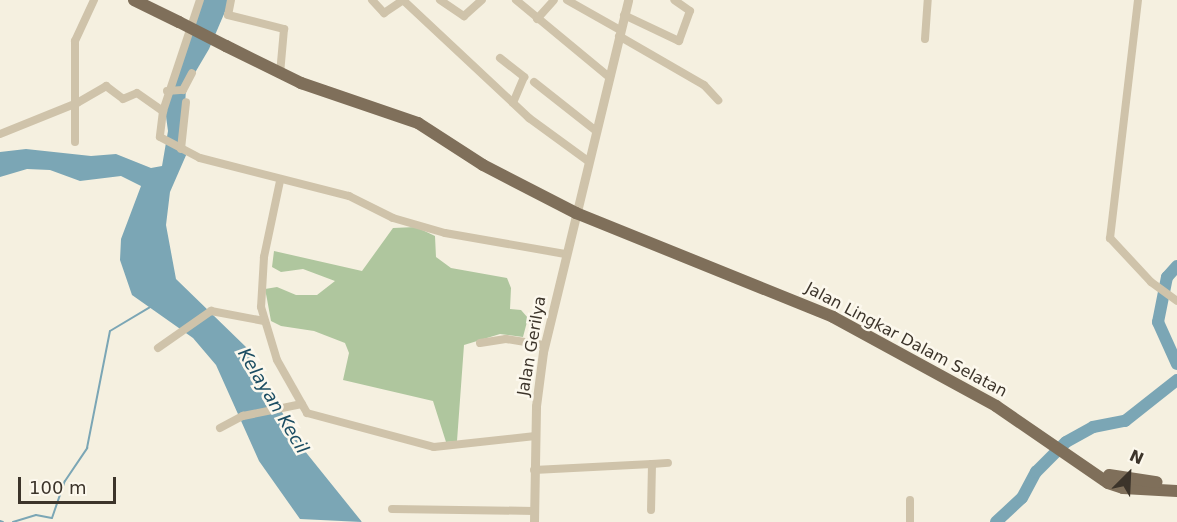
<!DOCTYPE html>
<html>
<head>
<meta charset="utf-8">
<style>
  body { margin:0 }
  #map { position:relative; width:1177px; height:522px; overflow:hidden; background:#f5f0e0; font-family:"DejaVu Sans",sans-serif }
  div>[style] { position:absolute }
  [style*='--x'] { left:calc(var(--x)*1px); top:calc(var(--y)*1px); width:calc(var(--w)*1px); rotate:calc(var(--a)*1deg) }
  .green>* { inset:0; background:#afc69e }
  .water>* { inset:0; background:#7ba6b5 }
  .stream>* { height:2px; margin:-1px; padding:0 1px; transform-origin:1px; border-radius:1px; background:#7ba6b5 }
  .river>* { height:12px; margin:-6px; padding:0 6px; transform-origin:6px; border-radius:6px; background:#7ba6b5 }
  .minor>* { height:8px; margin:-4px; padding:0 4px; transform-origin:4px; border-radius:4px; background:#cfc3aa }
  .tertiary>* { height:9px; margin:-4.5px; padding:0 4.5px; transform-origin:4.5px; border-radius:4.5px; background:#cfc3aa }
  .primary>* { height:12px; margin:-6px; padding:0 6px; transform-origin:6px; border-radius:6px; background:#7f6f5a }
  .primary-bridge>* { height:12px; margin:-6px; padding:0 6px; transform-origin:6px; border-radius:6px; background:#7f6f5a }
  span { translate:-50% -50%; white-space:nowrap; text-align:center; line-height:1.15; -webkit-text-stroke:5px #fcf8ed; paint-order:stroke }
  .street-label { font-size:16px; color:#3c342a }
  .water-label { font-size:18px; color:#1b4d62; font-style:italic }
  .north { position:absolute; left:1099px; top:444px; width:60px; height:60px; -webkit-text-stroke:4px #fcf8ed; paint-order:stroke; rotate:24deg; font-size:16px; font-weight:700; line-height:24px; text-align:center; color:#3c342a }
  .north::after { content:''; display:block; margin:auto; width:21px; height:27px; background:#3c342a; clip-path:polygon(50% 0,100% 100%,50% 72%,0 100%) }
  .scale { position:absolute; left:18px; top:477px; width:98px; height:27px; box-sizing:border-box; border:3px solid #3c342a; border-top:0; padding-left:8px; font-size:18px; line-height:21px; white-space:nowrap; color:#3c342a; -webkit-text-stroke:4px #fcf8ed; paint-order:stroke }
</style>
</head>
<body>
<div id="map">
  <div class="green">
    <i style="clip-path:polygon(416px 227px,435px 236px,436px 257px,451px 268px,507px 278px,511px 288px,510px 309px,521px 310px,528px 318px,523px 337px,500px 334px,464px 345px,457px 441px,446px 442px,433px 401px,343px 380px,349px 353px,345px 343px,314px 331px,281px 326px,271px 321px,267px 299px,265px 289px,277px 287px,296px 295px,317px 295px,335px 281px,303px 269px,281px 272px,272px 267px,274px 251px,362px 271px,393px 228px)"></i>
  </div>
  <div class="water">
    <i style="clip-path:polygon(203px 0,230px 0,209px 49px,186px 88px,183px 144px,187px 153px,170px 192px,166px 225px,176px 279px,247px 348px,300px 445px,362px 522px,300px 519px,259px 461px,216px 365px,193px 338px,132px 295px,120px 260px,121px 239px,141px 186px,121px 176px,80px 181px,50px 170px,27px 169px,0 177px,0 152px,26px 149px,91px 156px,116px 154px,151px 168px,162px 166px,168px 131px,165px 109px)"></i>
  </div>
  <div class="stream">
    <i style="--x:0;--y:521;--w:3;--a:18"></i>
    <i style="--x:13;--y:522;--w:24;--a:-17"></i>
    <i style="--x:36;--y:515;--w:16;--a:11"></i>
    <i style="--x:52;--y:518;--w:39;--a:-71"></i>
    <i style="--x:65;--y:481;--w:40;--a:-56"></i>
    <i style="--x:87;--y:448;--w:119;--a:-78.9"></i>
    <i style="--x:110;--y:331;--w:49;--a:-30.8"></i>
  </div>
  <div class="river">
    <i style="--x:1177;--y:266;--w:15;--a:132"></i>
    <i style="--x:1167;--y:277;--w:46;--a:101.3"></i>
    <i style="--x:1158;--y:322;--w:46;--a:65.7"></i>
    <i style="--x:996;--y:522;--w:35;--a:-43"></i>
    <i style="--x:1022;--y:498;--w:30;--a:-62"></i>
    <i style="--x:1036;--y:472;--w:42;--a:-45"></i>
    <i style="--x:1066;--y:442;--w:31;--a:-29"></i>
    <i style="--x:1093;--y:427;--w:33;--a:-11"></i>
    <i style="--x:1125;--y:421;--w:66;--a:-38.3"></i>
  </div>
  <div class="minor">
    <i style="--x:231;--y:0;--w:15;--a:101"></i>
    <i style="--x:228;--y:15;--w:58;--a:14"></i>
    <i style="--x:284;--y:29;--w:45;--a:95.1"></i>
    <i style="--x:372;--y:0;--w:18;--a:47"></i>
    <i style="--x:384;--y:13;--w:23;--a:-34"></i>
    <i style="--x:403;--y:0;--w:173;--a:43.1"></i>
    <i style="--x:529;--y:118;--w:73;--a:36.1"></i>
    <i style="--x:440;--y:0;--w:29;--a:34"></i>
    <i style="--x:464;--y:16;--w:24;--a:-42"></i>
    <i style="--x:516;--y:0;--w:121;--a:39.6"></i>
    <i style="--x:567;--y:0;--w:61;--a:29.5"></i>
    <i style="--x:1138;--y:0;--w:240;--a:96.7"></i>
    <i style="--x:1110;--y:238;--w:60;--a:47"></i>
    <i style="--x:1151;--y:282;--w:32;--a:36"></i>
    <i style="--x:624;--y:15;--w:61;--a:25.3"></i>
    <i style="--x:679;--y:41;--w:32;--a:-70"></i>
    <i style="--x:690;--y:11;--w:19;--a:-145"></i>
    <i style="--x:537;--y:19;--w:25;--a:-48"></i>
    <i style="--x:619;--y:36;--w:98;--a:30"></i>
    <i style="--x:704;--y:85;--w:21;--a:47"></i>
    <i style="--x:925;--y:39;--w:39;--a:-86"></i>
    <i style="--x:500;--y:58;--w:31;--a:38"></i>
    <i style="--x:524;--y:77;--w:28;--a:113"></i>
    <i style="--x:534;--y:82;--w:79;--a:38.3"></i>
    <i style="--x:167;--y:91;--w:16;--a:-4"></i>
    <i style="--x:183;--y:90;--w:19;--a:-62"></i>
    <i style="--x:163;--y:111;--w:117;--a:-71.6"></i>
    <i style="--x:0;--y:134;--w:83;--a:-21.9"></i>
    <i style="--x:77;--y:103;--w:34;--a:-30"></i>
    <i style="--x:106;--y:86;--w:21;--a:37"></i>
    <i style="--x:123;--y:99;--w:15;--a:-23"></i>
    <i style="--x:137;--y:93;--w:32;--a:35"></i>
    <i style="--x:163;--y:111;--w:26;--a:97"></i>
    <i style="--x:160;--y:137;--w:45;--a:27.7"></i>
    <i style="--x:200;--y:158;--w:154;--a:14.3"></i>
    <i style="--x:349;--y:196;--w:49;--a:26.6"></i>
    <i style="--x:393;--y:218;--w:54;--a:16.1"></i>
    <i style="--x:445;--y:233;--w:122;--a:9.9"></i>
    <i style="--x:75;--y:142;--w:101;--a:-90"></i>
    <i style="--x:75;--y:41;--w:45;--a:-65.1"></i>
    <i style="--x:181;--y:149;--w:47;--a:-83.9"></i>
    <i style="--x:280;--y:181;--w:78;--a:101.9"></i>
    <i style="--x:264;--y:257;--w:50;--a:93.4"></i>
    <i style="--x:261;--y:307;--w:55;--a:73.2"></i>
    <i style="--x:277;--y:360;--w:61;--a:60.5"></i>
    <i style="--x:307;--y:413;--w:131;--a:15"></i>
    <i style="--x:434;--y:447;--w:102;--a:-6.2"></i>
    <i style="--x:480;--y:343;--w:26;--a:-9"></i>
    <i style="--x:506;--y:339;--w:38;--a:9"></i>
    <i style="--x:158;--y:348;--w:65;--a:-34.9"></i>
    <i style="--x:211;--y:311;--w:54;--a:10.7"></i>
    <i style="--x:220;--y:428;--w:26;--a:-28"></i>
    <i style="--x:243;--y:416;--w:60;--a:-11.5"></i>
    <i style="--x:652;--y:464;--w:16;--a:-4"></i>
    <i style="--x:534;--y:470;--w:118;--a:-2.9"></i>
    <i style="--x:652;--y:464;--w:46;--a:91.2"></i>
    <i style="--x:392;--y:509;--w:142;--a:0.8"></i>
    <i style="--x:910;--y:522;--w:22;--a:-90"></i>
  </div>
  <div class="tertiary">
    <i style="--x:534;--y:522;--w:116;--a:-89"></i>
    <i style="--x:536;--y:406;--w:54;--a:-82.6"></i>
    <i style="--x:543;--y:352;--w:362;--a:-76.4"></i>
  </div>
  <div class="primary">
    <i style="--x:134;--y:0;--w:50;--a:26.1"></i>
    <i style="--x:226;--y:46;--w:84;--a:26.3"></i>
    <i style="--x:301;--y:83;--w:124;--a:18.9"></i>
    <i style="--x:418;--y:123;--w:77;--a:32.9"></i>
    <i style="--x:483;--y:165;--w:105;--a:27.3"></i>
    <i style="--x:576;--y:213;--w:277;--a:22"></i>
    <i style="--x:833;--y:317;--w:186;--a:28.6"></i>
    <i style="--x:996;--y:406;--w:136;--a:34.5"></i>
    <i style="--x:1108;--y:483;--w:16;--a:18"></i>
    <i style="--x:1123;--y:488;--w:54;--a:3.2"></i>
    <i style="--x:1109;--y:475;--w:48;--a:8.5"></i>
  </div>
  <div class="primary-bridge">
    <i style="--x:179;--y:22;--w:53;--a:27.1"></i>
  </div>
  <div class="street-label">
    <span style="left:906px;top:340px;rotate:28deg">Jalan Lingkar Dalam Selatan</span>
    <span style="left:532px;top:346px;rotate:-80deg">Jalan Gerilya</span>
  </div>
  <div class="water-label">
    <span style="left:273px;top:401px;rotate:59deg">Kelayan Kecil</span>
  </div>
  <div class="north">N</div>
  <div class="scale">100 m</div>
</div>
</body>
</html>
